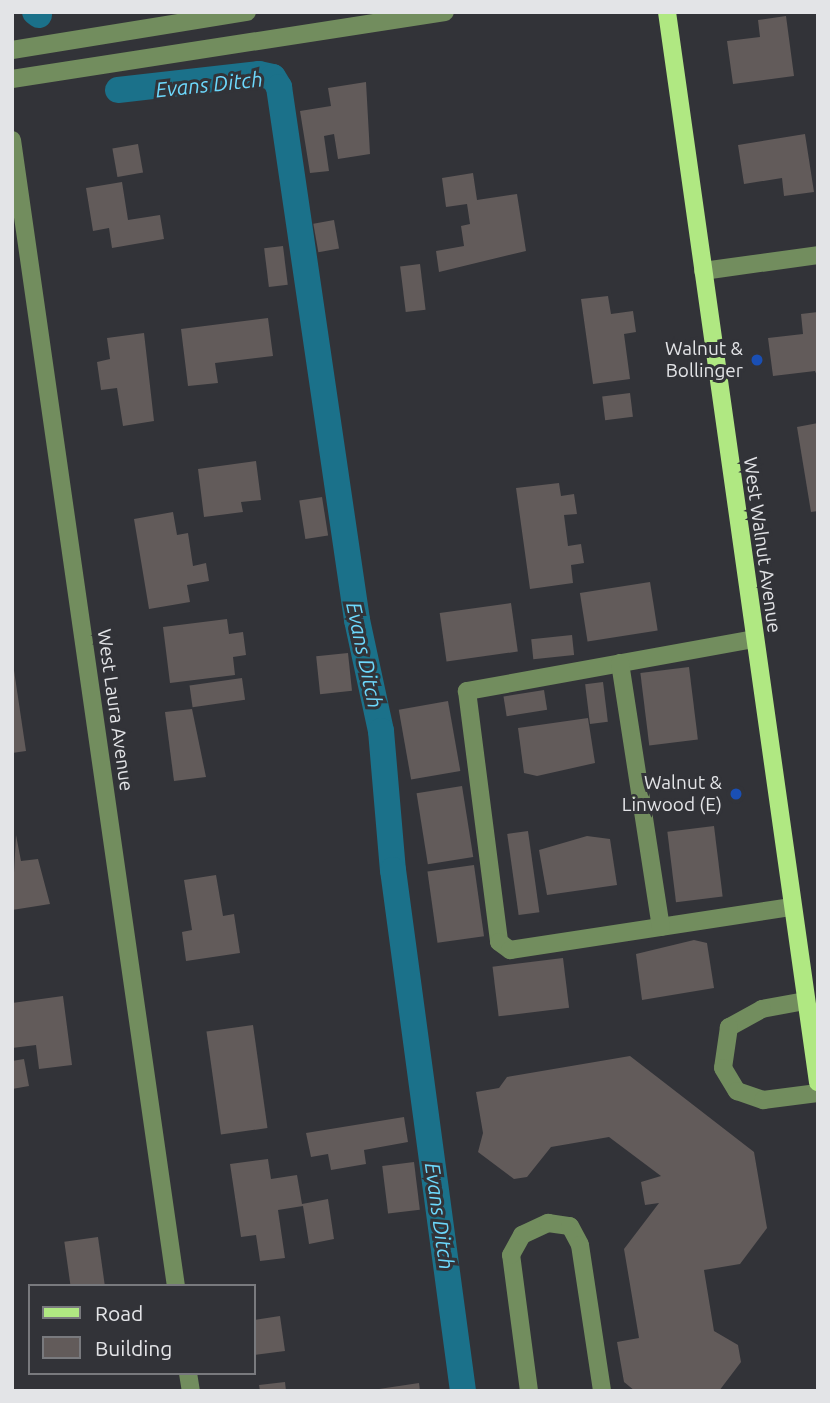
<!DOCTYPE html>
<html>
<head>
<meta charset="utf-8">
<style>
  body { margin:0 }
  #map { position:relative; width:830px; height:1403px; overflow:hidden; background:#323338; font-family:Ubuntu,sans-serif }
  div>[style] { position:absolute }
  [style*='--x'] { left:calc(var(--x)*1px); top:calc(var(--y)*1px); width:calc(var(--w)*1px); rotate:calc(var(--a)*1deg) }
  .canal>* { height:26px; margin:-13px; padding:0 13px; transform-origin:13px; border-radius:13px; background:#1b718a }
  .building>* { inset:0; background:#625b5a; transform-origin:0 0 }
  .minor>* { height:18px; margin:-9px; padding:0 9px; transform-origin:9px; border-radius:9px; background:#728d5e }
  .major>* { height:18px; margin:-9px; padding:0 9px; transform-origin:9px; border-radius:9px; background:#b0e882 }
  .dots>* { width:19px; height:19px; translate:-50% -50%; box-sizing:border-box; border:4px solid #323338; border-radius:50% }
  span { translate:-50% -50%; white-space:nowrap; text-align:center; line-height:1.15; -webkit-text-stroke:6px #323338; paint-order:stroke }
  .poi-label { font-size:19px; color:#e3e4e7 }
  .right { translate:-100% -50%; text-align:right }
  .street-label { font-size:19px; color:#e3e4e7 }
  .water-label { font-size:21px; color:#6dd8fc; font-style:italic }
  .frame { position:absolute; inset:0; border:14px solid #e3e4e7; pointer-events:none }
  .legend { position:absolute; left:28px; top:1284px; width:228px; height:91px; box-sizing:border-box; background:#323338; border:2px solid #797a7e; margin:0; padding:9px 12px; list-style:none; font-size:21px; color:#e3e4e7 }
  .legend li { display:flex; align-items:center; gap:14px; height:35px }
  .legend b { width:35px; border:2px solid #797a7e }
</style>
</head>
<body>
<div id="map">
  <div class="canal">
    <i style="--x:35;--y:12;--w:5;--a:37"></i>
    <i style="--x:118;--y:90;--w:142;--a:-6.5"></i>
    <i style="--x:259;--y:74;--w:14;--a:12"></i>
    <i style="--x:273;--y:77;--w:12;--a:59"></i>
    <i style="--x:279;--y:87;--w:539;--a:81.67"></i>
    <i style="--x:357;--y:620;--w:114;--a:77.8"></i>
    <i style="--x:381;--y:731;--w:140;--a:85.1"></i>
    <i style="--x:393;--y:870;--w:526;--a:82.35"></i>
  </div>
  <div class="building">
    <i style="clip-path:polygon(786px 16px,794px 76px,733px 84px,727px 41px,760px 37px,758px 20px)"></i>
    <i style="clip-path:polygon(366px 82px,370px 154px,338px 159px,334px 134px,324px 136px,329px 171px,310px 173px,300px 111px,331px 106px,328px 88px)"></i>
    <i style="clip-path:polygon(805px 134px,814px 192px,784px 196px,782px 178px,744px 184px,738px 145px)"></i>
    <i style="left:138px;top:144px;width:29px;height:26px;rotate:80deg"></i>
    <i style="clip-path:polygon(473px 173px,477px 200px,517px 194px,526px 251px,439px 272px,436px 251px,464px 246px,461px 226px,470px 224px,467px 204px,446px 207px,442px 178px)"></i>
    <i style="clip-path:polygon(122px 182px,128px 220px,160px 215px,164px 239px,112px 248px,109px 228px,93px 231px,86px 188px)"></i>
    <i style="left:334px;top:220px;width:29px;height:21px;rotate:80deg"></i>
    <i style="left:283px;top:246px;width:39px;height:19px;rotate:83deg"></i>
    <i style="left:420px;top:264px;width:46px;height:20px;rotate:83deg"></i>
    <i style="clip-path:polygon(608px 296px,611px 314px,633px 311px,636px 332px,624px 334px,630px 379px,593px 384px,581px 299px)"></i>
    <i style="clip-path:polygon(818px 312px,818px 378px,815px 371px,773px 376px,768px 338px,803px 334px,801px 314px)"></i>
    <i style="clip-path:polygon(268px 318px,273px 356px,215px 363px,218px 383px,188px 386px,181px 329px)"></i>
    <i style="clip-path:polygon(144px 333px,154px 421px,123px 426px,117px 388px,101px 390px,97px 362px,110px 359px,107px 338px)"></i>
    <i style="left:630px;top:393px;width:24px;height:28px;rotate:83deg"></i>
    <i style="clip-path:polygon(818px 423px,818px 511px,811px 512px,797px 427px)"></i>
    <i style="clip-path:polygon(256px 461px,261px 500px,241px 502px,243px 512px,204px 517px,198px 469px)"></i>
    <i style="clip-path:polygon(559px 483px,561px 496px,574px 494px,577px 514px,564px 515px,568px 546px,581px 544px,584px 563px,571px 565px,573px 583px,530px 589px,516px 488px)"></i>
    <i style="left:322px;top:497px;width:39px;height:23px;rotate:81deg"></i>
    <i style="clip-path:polygon(173px 512px,177px 535px,188px 533px,193px 566px,206px 563px,209px 581px,187px 585px,190px 602px,149px 609px,134px 519px)"></i>
    <i style="left:650px;top:582px;width:49px;height:71px;rotate:81deg"></i>
    <i style="left:511px;top:603px;width:49px;height:72px;rotate:82deg"></i>
    <i style="clip-path:polygon(227px 619px,229px 634px,243px 632px,246px 655px,233px 657px,235px 675px,170px 683px,163px 627px)"></i>
    <i style="left:572px;top:635px;width:20px;height:41px;rotate:84deg"></i>
    <i style="left:348px;top:653px;width:38px;height:32px;rotate:84deg"></i>
    <i style="clip-path:polygon(12px 657px,26px 751px,12px 753px)"></i>
    <i style="left:689px;top:667px;width:73px;height:49px;rotate:83deg"></i>
    <i style="left:242px;top:678px;width:22px;height:53px;rotate:82deg"></i>
    <i style="left:603px;top:682px;width:40px;height:18px;rotate:83deg"></i>
    <i style="left:544px;top:690px;width:20px;height:41px;rotate:81deg"></i>
    <i style="left:448px;top:701px;width:71px;height:50px;rotate:80deg"></i>
    <i style="clip-path:polygon(192px 709px,206px 777px,174px 781px,165px 712px)"></i>
    <i style="clip-path:polygon(588px 718px,595px 763px,537px 776px,524px 773px,518px 728px)"></i>
    <i style="left:462px;top:786px;width:72px;height:46px;rotate:81deg"></i>
    <i style="left:714px;top:826px;width:71px;height:47px;rotate:83deg"></i>
    <i style="left:528px;top:831px;width:82px;height:21px;rotate:82deg"></i>
    <i style="clip-path:polygon(16px 835px,21px 861px,38px 859px,50px 904px,12px 910px)"></i>
    <i style="clip-path:polygon(587px 836px,610px 839px,617px 885px,547px 895px,539px 850px)"></i>
    <i style="left:474px;top:865px;width:72px;height:47px;rotate:82deg"></i>
    <i style="clip-path:polygon(216px 875px,223px 916px,234px 914px,240px 953px,186px 961px,182px 932px,192px 930px,184px 880px)"></i>
    <i style="clip-path:polygon(694px 940px,707px 943px,714px 988px,642px 1000px,636px 954px)"></i>
    <i style="left:563px;top:958px;width:50px;height:71px;rotate:83deg"></i>
    <i style="clip-path:polygon(63px 996px,72px 1065px,39px 1069px,36px 1045px,12px 1048px,12px 1003px)"></i>
    <i style="left:253px;top:1025px;width:104px;height:47px;rotate:82deg"></i>
    <i style="clip-path:polygon(630px 1056px,754px 1152px,767px 1228px,740px 1264px,704px 1270px,714px 1331px,738px 1345px,741px 1362px,719px 1391px,635px 1391px,624px 1382px,617px 1342px,639px 1338px,624px 1249px,659px 1203px,645px 1205px,641px 1182px,661px 1176px,609px 1137px,551px 1147px,527px 1177px,514px 1179px,478px 1152px,483px 1133px,476px 1092px,499px 1088px,507px 1077px)"></i>
    <i style="clip-path:polygon(24px 1059px,29px 1086px,12px 1089px,12px 1061px)"></i>
    <i style="clip-path:polygon(404px 1117px,408px 1142px,364px 1150px,366px 1164px,331px 1170px,328px 1154px,311px 1157px,306px 1133px)"></i>
    <i style="clip-path:polygon(268px 1159px,271px 1179px,297px 1175px,302px 1204px,328px 1199px,334px 1239px,309px 1244px,303px 1206px,278px 1210px,285px 1258px,260px 1261px,256px 1235px,241px 1237px,230px 1164px)"></i>
    <i style="left:414px;top:1162px;width:48px;height:32px;rotate:83deg"></i>
    <i style="left:98px;top:1237px;width:49px;height:34px;rotate:82deg"></i>
    <i style="clip-path:polygon(280px 1316px,285px 1351px,254px 1355px,254px 1320px)"></i>
    <i style="clip-path:polygon(285px 1382px,286px 1391px,260px 1391px,259px 1385px)"></i>
    <i style="clip-path:polygon(419px 1383px,420px 1391px,379px 1391px,379px 1389px)"></i>
  </div>
  <div class="minor">
    <i style="--x:12;--y:50;--w:238;--a:-9.2"></i>
    <i style="--x:12;--y:79;--w:438;--a:-8.8"></i>
    <i style="--x:12;--y:140;--w:1158;--a:81.86"></i>
    <i style="--x:703;--y:271;--w:116;--a:-7.9"></i>
    <i style="--x:754;--y:639;--w:292;--a:169.7"></i>
    <i style="--x:467;--y:691;--w:253;--a:82.7"></i>
    <i style="--x:499;--y:942;--w:14;--a:36"></i>
    <i style="--x:510;--y:950;--w:285;--a:-8.7"></i>
    <i style="--x:620;--y:663;--w:267;--a:81.2"></i>
    <i style="--x:805;--y:1001;--w:44;--a:169.5"></i>
    <i style="--x:762;--y:1009;--w:38;--a:151"></i>
    <i style="--x:729;--y:1027;--w:41;--a:98.3"></i>
    <i style="--x:723;--y:1068;--w:27;--a:59"></i>
    <i style="--x:737;--y:1091;--w:28;--a:19"></i>
    <i style="--x:763;--y:1100;--w:55;--a:-7.3"></i>
    <i style="--x:188;--y:1373;--w:18;--a:81"></i>
    <i style="--x:529;--y:1391;--w:137;--a:-97.5"></i>
    <i style="--x:511;--y:1255;--w:23;--a:-61"></i>
    <i style="--x:522;--y:1235;--w:29;--a:-25"></i>
    <i style="--x:548;--y:1223;--w:22;--a:8"></i>
    <i style="--x:570;--y:1226;--w:21;--a:62"></i>
    <i style="--x:580;--y:1245;--w:148;--a:81.4"></i>
  </div>
  <div class="major">
    <i style="--x:667;--y:12;--w:1081;--a:81.97"></i>
  </div>
  <div class="dots">
    <i style="left:757px;top:360px;background:#1a4fb4"></i>
    <i style="left:736px;top:794px;background:#1a4fb4"></i>
  </div>
  <div class="poi-label">
    <span class="right" style="left:743px;top:360px">Walnut &amp;<br>Bollinger</span>
    <span class="right" style="left:722px;top:794px">Walnut &amp;<br>Linwood (E)</span>
  </div>
  <div class="street-label">
    <span style="left:762px;top:545px;rotate:82deg">West Walnut Avenue</span>
    <span style="left:115px;top:710px;rotate:82deg">West Laura Avenue</span>
  </div>
  <div class="water-label">
    <span style="left:209px;top:84px;rotate:-6deg">Evans Ditch</span>
    <span style="left:365px;top:655px;rotate:78deg">Evans Ditch</span>
    <span style="left:440px;top:1216px;rotate:82deg">Evans Ditch</span>
  </div>
  <div class="frame"></div>
  <ul class="legend">
  <li><b style="height:9px;background:#b0e882"></b>Road</li>
  <li><b style="height:19px;background:#625b5a"></b>Building</li>
  </ul>
</div>
</body>
</html>
